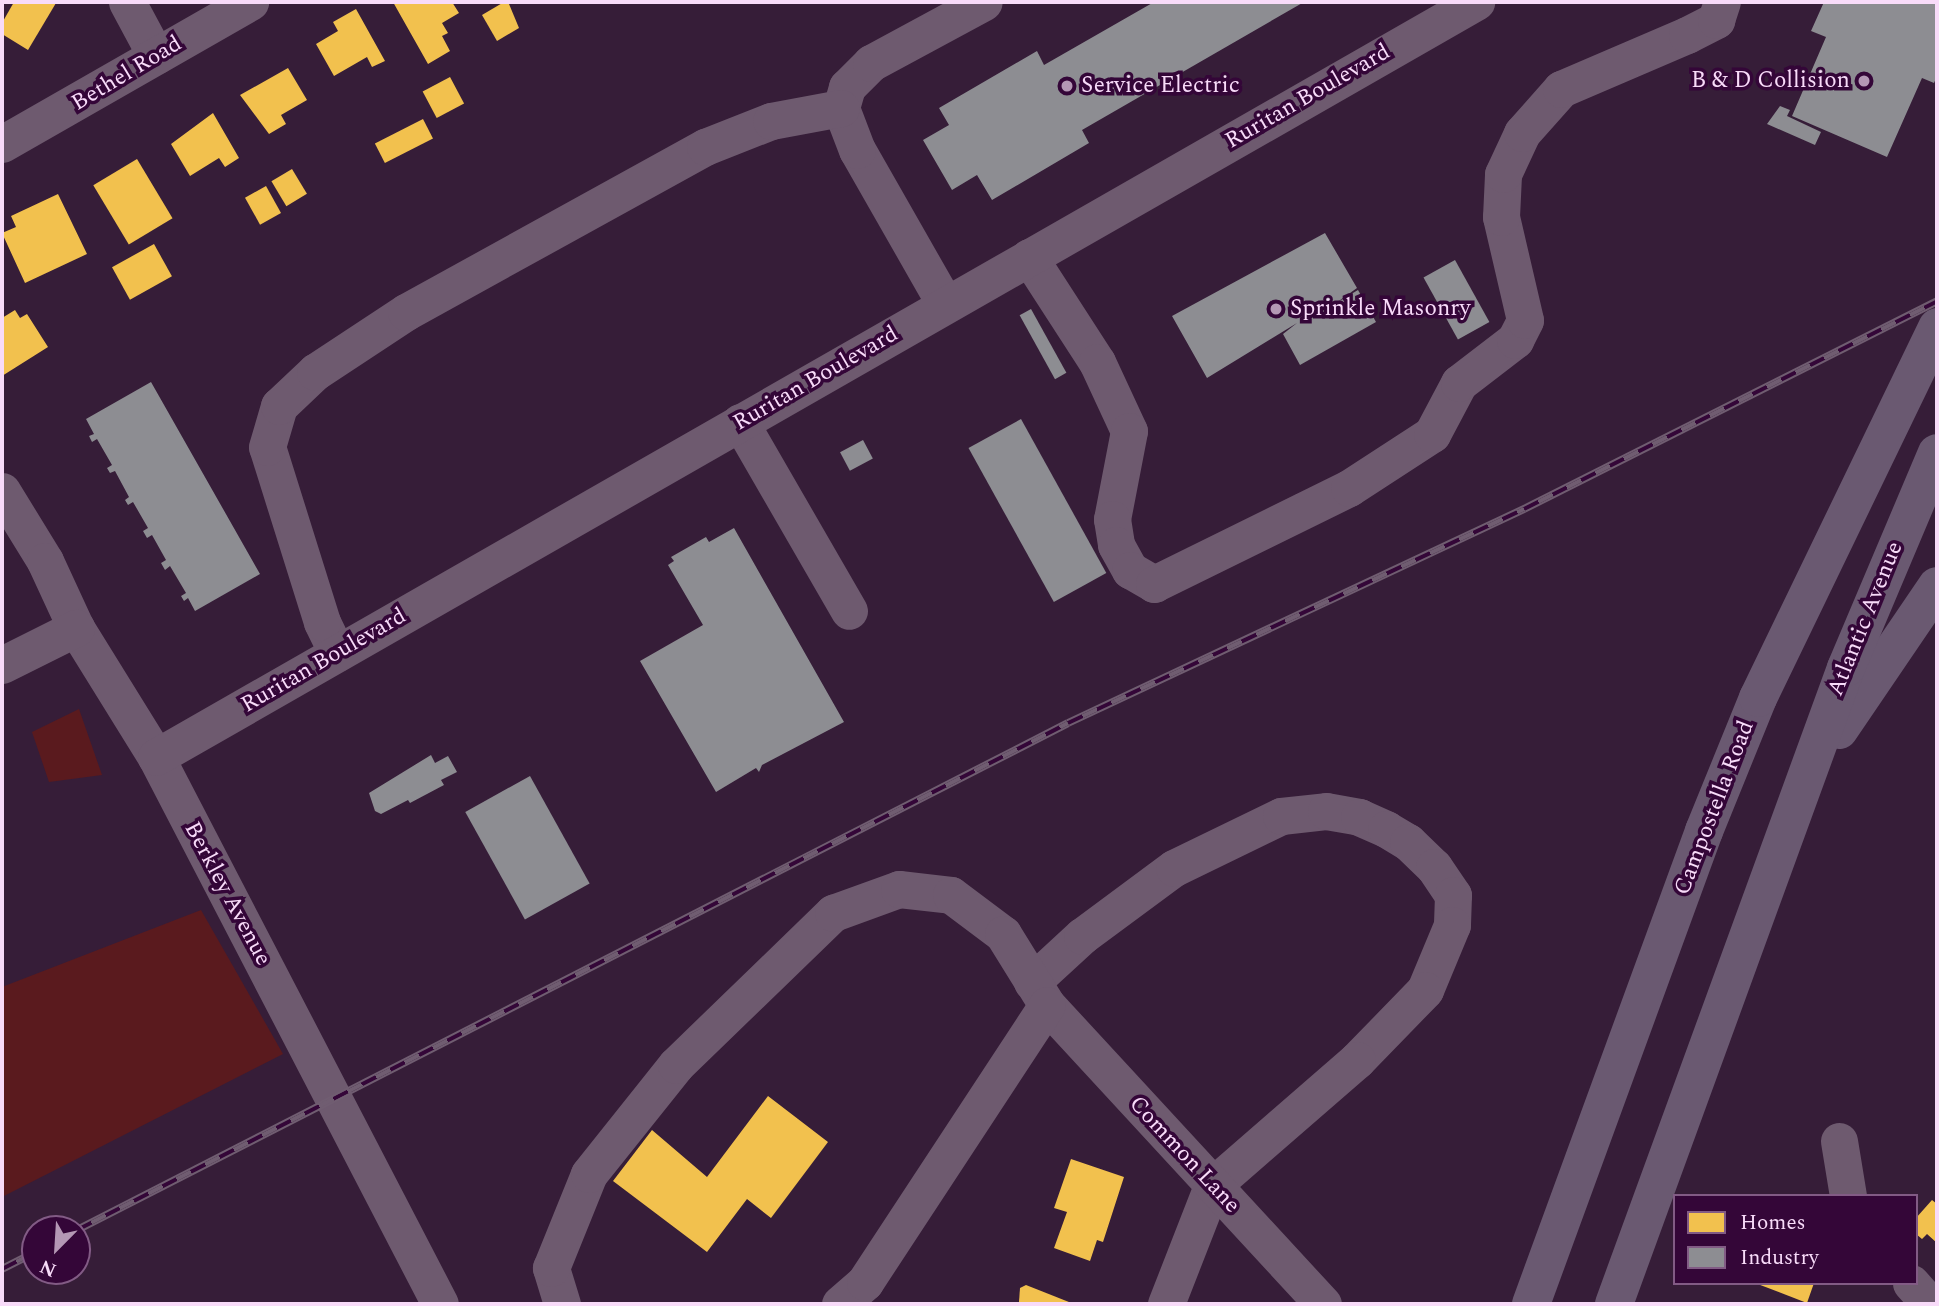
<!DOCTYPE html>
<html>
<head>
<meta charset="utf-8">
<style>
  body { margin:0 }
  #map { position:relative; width:1939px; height:1306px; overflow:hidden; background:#361d38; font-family:Spectral,serif }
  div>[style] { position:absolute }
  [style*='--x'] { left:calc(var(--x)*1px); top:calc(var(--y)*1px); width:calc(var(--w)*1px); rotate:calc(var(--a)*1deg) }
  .green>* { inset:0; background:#5a1a1e }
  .homes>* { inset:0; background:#f2c14e; transform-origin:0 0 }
  .industry>* { inset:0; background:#8d8d92; transform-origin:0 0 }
  .minor>* { height:37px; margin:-18.5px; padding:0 18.5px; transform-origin:18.5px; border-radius:18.5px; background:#6e5a6f }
  .major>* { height:38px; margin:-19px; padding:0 19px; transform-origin:19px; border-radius:19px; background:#6a5971 }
  .rail>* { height:8px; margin-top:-4px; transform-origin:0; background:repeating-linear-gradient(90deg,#340638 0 16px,#705d71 0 32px); box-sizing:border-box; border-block:2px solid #705d71 }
  .dots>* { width:19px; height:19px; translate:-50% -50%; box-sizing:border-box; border:4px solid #340638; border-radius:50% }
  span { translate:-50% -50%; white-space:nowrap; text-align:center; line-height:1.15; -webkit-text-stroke:7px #340638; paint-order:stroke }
  .street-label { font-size:23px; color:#f8dbf9 }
  .poi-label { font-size:23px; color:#f8dbf9 }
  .right { translate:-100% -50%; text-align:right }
  .left { translate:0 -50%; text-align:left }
  .frame { position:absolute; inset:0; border:4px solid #f8dbf9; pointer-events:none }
  .legend { position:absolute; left:1673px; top:1194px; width:245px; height:91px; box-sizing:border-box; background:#340638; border:2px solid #825b85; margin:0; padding:9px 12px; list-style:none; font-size:21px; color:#f8dbf9 }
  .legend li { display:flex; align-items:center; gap:14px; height:35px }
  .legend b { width:35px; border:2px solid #825b85 }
  .north { position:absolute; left:21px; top:1215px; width:70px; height:70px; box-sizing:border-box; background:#340638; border:2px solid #825b85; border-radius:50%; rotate:204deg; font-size:19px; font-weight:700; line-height:28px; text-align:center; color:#f8dbf9 }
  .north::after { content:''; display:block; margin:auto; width:24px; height:32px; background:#b498b5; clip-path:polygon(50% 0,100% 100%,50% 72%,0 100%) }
</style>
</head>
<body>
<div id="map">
  <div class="green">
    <i style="clip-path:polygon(79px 709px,102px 775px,49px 782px,32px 732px)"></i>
    <i style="clip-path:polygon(201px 910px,283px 1054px,2px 1197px,2px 987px)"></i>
  </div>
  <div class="homes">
    <i style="clip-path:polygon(14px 2px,56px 3px,28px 50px,2px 34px,2px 23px)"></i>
    <i style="clip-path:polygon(393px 2px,452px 2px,459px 13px,442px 23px,448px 33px,442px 36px,450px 51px,428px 64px)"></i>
    <i style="clip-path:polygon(504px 2px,509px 4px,519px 28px,497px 41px,482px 15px)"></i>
    <i style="clip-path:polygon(356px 9px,385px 61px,372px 67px,367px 57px,334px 76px,316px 44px,338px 31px,333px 22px)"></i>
    <i style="clip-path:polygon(288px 68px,307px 100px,281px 115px,286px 124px,269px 134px,240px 95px)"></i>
    <i style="left:450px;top:77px;width:30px;height:31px;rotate:62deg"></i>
    <i style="clip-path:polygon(213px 113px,239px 158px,225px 167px,219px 158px,190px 176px,171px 144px)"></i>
    <i style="left:423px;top:119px;width:22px;height:54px;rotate:63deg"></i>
    <i style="left:137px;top:159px;width:69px;height:51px;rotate:59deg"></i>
    <i style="left:292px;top:169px;width:29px;height:24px;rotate:59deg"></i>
    <i style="left:266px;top:186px;width:31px;height:24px;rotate:61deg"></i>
    <i style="clip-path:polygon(58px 194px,87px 254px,25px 283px,2px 233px,16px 227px,11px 216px)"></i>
    <i style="left:154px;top:244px;width:37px;height:48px;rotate:61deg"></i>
    <i style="clip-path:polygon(15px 310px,20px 318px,27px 314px,48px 347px,2px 376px,2px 318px)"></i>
    <i style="clip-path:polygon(768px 1096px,828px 1142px,771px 1218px,747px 1199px,707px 1252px,613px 1181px,652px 1130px,707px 1177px)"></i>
    <i style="clip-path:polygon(1071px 1159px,1124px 1177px,1103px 1242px,1097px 1240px,1090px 1261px,1054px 1248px,1067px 1212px,1054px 1208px)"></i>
    <i style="clip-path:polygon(1932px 1200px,1937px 1204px,1937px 1243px,1927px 1234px,1922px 1239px,1916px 1234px,1916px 1218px)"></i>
    <i style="clip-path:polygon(1755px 1283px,1814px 1283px,1807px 1303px)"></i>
    <i style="clip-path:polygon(1026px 1285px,1074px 1304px,1019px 1302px,1020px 1288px)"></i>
  </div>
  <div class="industry">
    <i style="clip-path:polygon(1154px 2px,1304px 2px,1082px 130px,1089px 143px,992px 200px,977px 175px,952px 190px,923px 140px,949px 125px,939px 108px,1037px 51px,1044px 65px)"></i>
    <i style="clip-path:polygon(1824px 2px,1937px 2px,1937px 76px,1934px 83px,1922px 78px,1887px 157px,1792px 116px,1826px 37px,1811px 31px)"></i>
    <i style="clip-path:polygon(1780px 106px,1790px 110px,1787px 116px,1821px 132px,1815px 145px,1767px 124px)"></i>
    <i style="clip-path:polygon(1325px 233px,1357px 288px,1336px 303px,1358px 290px,1376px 322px,1300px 365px,1283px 334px,1297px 323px,1207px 378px,1172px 316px)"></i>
    <i style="left:1455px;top:260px;width:71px;height:36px;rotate:61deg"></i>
    <i style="left:1031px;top:309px;width:73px;height:13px;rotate:61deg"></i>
    <i style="clip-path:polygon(151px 382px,260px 574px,195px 611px,188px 598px,184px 601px,181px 596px,186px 593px,170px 566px,165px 570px,161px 563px,166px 560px,152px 535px,147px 538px,143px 531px,148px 528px,133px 502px,128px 505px,125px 500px,129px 497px,115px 471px,110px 473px,107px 468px,112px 465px,97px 439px,92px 442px,89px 436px,94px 434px,86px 419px)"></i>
    <i style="left:1021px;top:419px;width:176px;height:60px;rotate:61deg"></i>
    <i style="left:863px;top:440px;width:21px;height:26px;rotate:62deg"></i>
    <i style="clip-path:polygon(734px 528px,844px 722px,762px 765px,759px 772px,756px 768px,716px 792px,640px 661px,703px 625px,668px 565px,674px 561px,671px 557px,706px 537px,709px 542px)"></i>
    <i style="clip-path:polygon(431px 755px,435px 763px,448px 756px,457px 772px,441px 780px,444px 785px,410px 803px,408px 800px,381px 814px,375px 811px,369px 793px)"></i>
    <i style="left:530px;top:776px;width:123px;height:74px;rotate:61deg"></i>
  </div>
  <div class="minor">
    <i style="--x:127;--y:2;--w:61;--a:61.8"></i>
    <i style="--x:2;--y:144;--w:286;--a:-29.8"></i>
    <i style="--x:1029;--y:257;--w:125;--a:57.1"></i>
    <i style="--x:1097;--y:362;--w:76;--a:65.1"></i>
    <i style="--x:1129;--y:431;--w:90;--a:100.9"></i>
    <i style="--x:1112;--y:519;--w:26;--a:81"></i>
    <i style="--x:1116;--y:545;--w:29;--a:61"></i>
    <i style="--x:1130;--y:570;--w:28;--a:30"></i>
    <i style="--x:1154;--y:584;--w:217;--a:-26.2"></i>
    <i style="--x:1349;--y:488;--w:99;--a:-33"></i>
    <i style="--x:1432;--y:434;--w:58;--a:-62.1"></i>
    <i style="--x:1459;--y:383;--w:71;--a:-37.5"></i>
    <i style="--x:1515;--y:340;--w:22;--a:-63"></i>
    <i style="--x:1525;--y:320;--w:106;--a:-103.1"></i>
    <i style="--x:1501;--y:217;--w:43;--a:-87.3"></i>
    <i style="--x:1503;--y:174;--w:45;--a:-65.1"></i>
    <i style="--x:1522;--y:133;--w:59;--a:-48.4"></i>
    <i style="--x:1561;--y:89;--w:137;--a:-23.2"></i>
    <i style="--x:1687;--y:35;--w:33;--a:-27"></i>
    <i style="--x:1716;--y:20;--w:19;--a:-72"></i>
    <i style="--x:945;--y:304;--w:177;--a:-119.7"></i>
    <i style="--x:857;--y:150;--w:45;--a:-110.9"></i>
    <i style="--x:841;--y:108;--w:22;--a:-74"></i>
    <i style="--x:847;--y:87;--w:34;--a:-45"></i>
    <i style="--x:871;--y:63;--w:128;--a:-28.4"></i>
    <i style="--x:740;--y:422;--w:218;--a:60"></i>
    <i style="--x:2;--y:491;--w:82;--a:58.4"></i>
    <i style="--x:45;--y:561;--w:74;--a:65.2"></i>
    <i style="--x:76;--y:628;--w:152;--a:58.2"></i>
    <i style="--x:156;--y:757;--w:616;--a:62.56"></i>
    <i style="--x:337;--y:653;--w:34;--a:-116"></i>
    <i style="--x:322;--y:622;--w:183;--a:-107.4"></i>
    <i style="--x:267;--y:447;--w:43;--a:-73.7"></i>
    <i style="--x:279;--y:406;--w:50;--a:-43.4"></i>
    <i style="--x:315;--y:372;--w:109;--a:-33.4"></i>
    <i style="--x:406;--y:312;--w:342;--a:-28.9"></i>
    <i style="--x:705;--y:147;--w:71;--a:-21.5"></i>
    <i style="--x:771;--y:121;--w:71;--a:-10.5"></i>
    <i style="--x:2;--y:665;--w:83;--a:-26.6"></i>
    <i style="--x:156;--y:757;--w:1521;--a:-29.77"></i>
    <i style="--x:1032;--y:982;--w:68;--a:-42.6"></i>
    <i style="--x:1082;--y:936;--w:114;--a:-36.5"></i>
    <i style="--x:1174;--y:868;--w:119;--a:-25.9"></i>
    <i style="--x:1281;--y:816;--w:45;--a:-6.3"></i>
    <i style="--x:1326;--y:811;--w:34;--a:10"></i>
    <i style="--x:1359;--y:817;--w:30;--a:24"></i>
    <i style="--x:1386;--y:829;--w:26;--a:31"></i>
    <i style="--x:1408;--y:842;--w:36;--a:44"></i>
    <i style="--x:1434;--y:867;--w:34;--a:56"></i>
    <i style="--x:1453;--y:895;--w:30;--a:92"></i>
    <i style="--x:1452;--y:925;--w:70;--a:112.6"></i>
    <i style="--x:1425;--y:990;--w:98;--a:134.2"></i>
    <i style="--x:1357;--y:1060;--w:192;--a:139"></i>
    <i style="--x:1212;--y:1186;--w:127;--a:111.3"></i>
    <i style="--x:1839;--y:1141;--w:56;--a:80.7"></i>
    <i style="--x:1911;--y:1283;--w:28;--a:48"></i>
    <i style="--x:562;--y:1304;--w:38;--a:-107"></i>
    <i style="--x:551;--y:1268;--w:101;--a:-68"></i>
    <i style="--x:589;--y:1174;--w:139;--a:-51.4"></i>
    <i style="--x:676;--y:1065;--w:219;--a:-44.1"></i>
    <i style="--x:833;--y:913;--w:70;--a:-20"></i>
    <i style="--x:899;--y:889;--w:52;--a:6.6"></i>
    <i style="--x:951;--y:895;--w:65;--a:36.9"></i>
    <i style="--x:1003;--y:934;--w:84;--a:58.2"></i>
    <i style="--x:1047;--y:1005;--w:407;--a:47.3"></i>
    <i style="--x:840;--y:1304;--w:33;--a:-41"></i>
    <i style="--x:865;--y:1282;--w:331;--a:-56.7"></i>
  </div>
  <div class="major">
    <i style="--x:1839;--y:730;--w:174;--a:-55.8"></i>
    <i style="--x:1531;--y:1304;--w:504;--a:-69.91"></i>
    <i style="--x:1704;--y:831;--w:144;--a:-67.9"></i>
    <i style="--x:1758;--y:698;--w:412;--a:-64.2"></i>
    <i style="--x:1614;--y:1304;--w:677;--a:-69.96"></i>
    <i style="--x:1846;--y:668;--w:233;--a:-67.1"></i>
  </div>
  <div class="rail">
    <i style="--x:77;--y:1230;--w:1113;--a:-27.09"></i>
    <i style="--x:1068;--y:723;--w:504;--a:-25.14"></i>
    <i style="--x:1524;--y:509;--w:462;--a:-26.7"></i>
    <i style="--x:2;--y:1269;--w:37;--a:-27"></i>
  </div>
  <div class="dots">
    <i style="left:1864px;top:81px;background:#b498b5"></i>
    <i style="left:1067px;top:86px;background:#b498b5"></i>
    <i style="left:1276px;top:309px;background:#b498b5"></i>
  </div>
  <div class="street-label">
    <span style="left:127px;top:74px;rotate:-31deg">Bethel Road</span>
    <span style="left:1308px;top:97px;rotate:-30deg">Ruritan Boulevard</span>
    <span style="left:816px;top:379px;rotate:-30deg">Ruritan Boulevard</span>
    <span style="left:1866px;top:619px;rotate:-68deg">Atlantic Avenue</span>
    <span style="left:324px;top:661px;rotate:-30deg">Ruritan Boulevard</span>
    <span style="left:1715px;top:808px;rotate:-69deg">Campostella Road</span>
    <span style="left:227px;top:894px;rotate:62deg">Berkley Avenue</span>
    <span style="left:1184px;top:1155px;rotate:47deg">Common Lane</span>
  </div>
  <div class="poi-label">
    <span class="right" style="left:1850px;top:81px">B &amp; D Collision</span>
    <span class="left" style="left:1081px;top:86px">Service Electric</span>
    <span class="left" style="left:1290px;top:309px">Sprinkle Masonry</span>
  </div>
  <div class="frame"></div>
  <ul class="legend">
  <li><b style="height:19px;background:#f2c14e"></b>Homes</li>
  <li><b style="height:19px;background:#8d8d92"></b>Industry</li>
  </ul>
  <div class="north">N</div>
</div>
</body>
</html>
